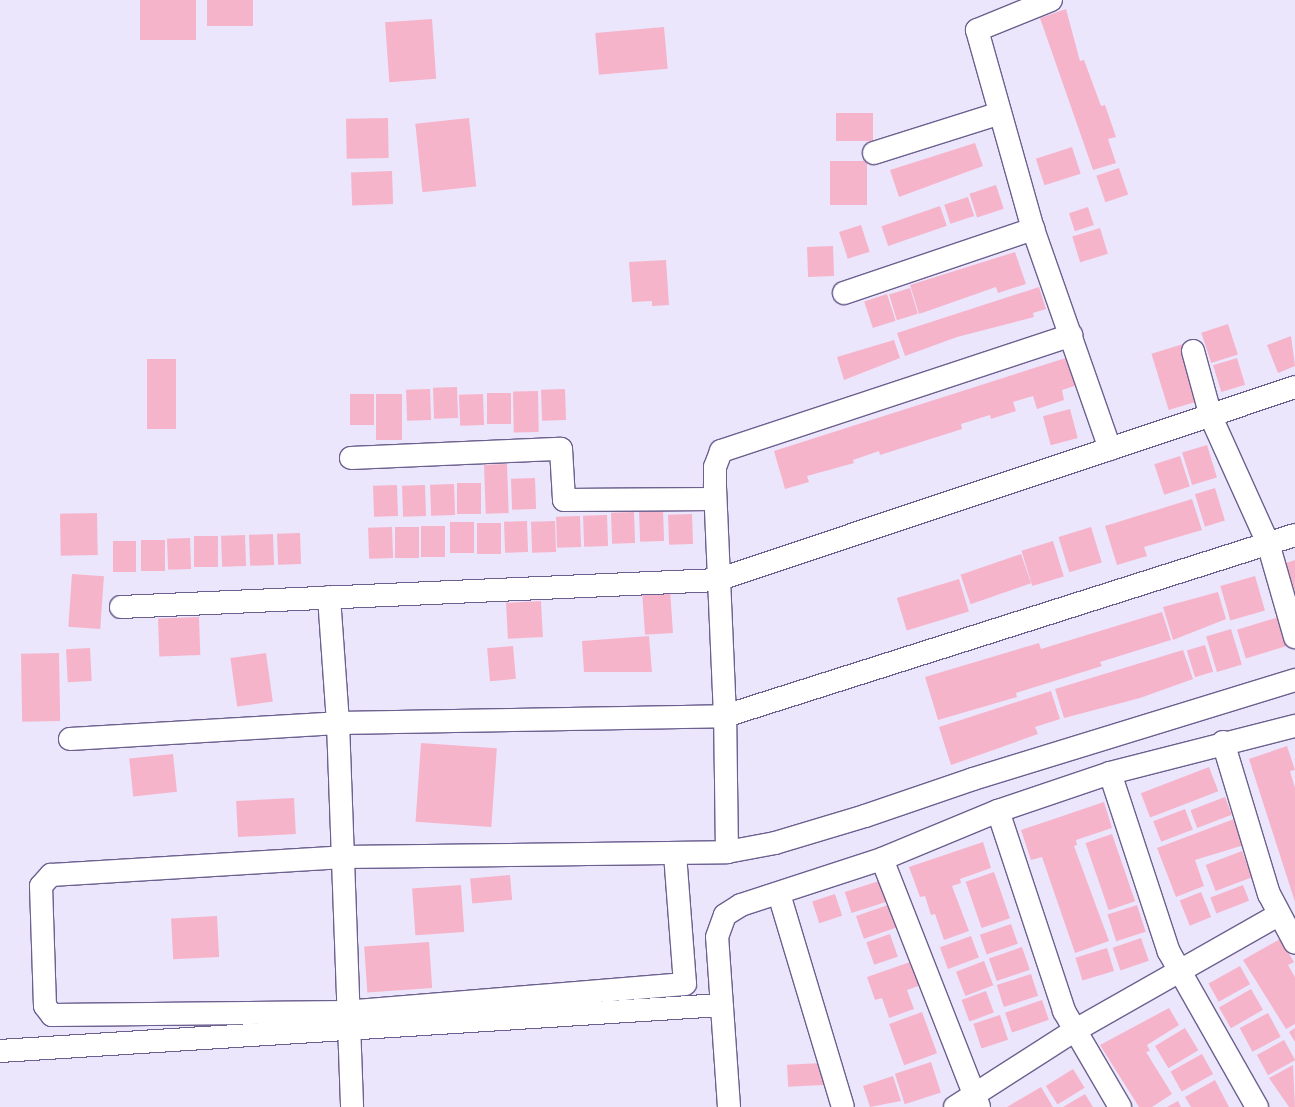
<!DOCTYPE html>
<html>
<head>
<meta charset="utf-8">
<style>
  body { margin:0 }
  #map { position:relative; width:1295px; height:1107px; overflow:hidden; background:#ebe6fc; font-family:Karla,sans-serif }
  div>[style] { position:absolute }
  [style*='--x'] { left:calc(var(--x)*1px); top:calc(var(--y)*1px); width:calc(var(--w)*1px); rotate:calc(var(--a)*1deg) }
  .building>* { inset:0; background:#f6b4cb; transform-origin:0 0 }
  .roads { filter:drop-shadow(1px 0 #6c608f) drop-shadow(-1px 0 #6c608f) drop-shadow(0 1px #6c608f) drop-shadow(0 -1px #6c608f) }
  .minor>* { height:22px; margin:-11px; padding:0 11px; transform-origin:11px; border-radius:11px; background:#fff }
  span { translate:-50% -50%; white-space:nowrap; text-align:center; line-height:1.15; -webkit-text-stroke:3.5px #f7f7f7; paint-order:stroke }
</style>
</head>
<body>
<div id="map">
  <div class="building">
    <i style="left:140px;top:0;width:56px;height:40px"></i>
    <i style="left:207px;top:0;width:46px;height:26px"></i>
    <i style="clip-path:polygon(1066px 9px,1080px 61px,1084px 60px,1101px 106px,1105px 105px,1116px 137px,1108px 139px,1116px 163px,1093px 170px,1040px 18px)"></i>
    <i style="left:432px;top:19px;width:60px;height:47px;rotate:86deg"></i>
    <i style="left:664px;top:27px;width:42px;height:69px;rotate:85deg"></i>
    <i style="left:873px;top:113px;width:28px;height:37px;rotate:90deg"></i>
    <i style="left:388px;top:118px;width:40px;height:42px;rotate:89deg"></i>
    <i style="left:469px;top:118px;width:69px;height:54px;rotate:84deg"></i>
    <i style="clip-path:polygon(975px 143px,983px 166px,899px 197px,890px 170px)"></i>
    <i style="left:1072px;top:147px;width:28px;height:38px;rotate:72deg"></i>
    <i style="left:867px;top:161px;width:44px;height:37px;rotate:90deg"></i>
    <i style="left:1119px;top:168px;width:28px;height:24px;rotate:71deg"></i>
    <i style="left:392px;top:171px;width:33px;height:41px;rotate:88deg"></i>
    <i style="left:996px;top:185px;width:25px;height:28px;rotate:72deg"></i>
    <i style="left:968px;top:197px;width:20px;height:25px;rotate:72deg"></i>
    <i style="left:940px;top:206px;width:21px;height:62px;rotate:71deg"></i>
    <i style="left:1088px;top:207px;width:19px;height:20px;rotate:72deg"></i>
    <i style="left:861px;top:225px;width:28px;height:23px;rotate:72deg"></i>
    <i style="left:1100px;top:228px;width:27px;height:29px;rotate:73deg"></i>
    <i style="left:833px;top:246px;width:30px;height:26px;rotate:88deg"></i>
    <i style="clip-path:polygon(1015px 252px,1026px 284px,998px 293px,996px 287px,919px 314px,910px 285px)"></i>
    <i style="clip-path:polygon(666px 260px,669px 305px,652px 306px,652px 301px,632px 302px,629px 262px)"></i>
    <i style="clip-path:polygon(1039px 287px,1046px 309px,1033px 313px,1034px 317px,957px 337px,905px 356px,897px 333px)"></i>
    <i style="left:910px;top:288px;width:27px;height:22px;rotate:73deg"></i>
    <i style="left:887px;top:294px;width:28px;height:24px;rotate:72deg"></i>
    <i style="left:1228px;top:324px;width:32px;height:28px;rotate:72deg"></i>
    <i style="clip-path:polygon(1291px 336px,1295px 366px,1278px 373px,1267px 345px)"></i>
    <i style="clip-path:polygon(894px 340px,900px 358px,844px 380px,837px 357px)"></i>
    <i style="left:1183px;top:344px;width:59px;height:33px;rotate:73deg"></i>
    <i style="clip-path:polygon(1072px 356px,1081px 384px,1062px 390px,1064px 400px,1037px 409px,1033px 396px,1013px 402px,1016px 411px,991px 419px,990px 415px,961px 424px,962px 429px,880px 455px,879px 451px,853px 460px,854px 463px,807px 476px,809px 482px,785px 489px,774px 451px)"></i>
    <i style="left:1237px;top:358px;width:28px;height:25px;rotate:73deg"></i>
    <i style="left:147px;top:359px;width:29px;height:70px"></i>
    <i style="left:457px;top:387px;width:31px;height:24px;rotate:88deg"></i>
    <i style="left:430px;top:389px;width:31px;height:24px;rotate:88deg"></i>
    <i style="left:565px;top:389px;width:31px;height:24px;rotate:88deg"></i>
    <i style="left:538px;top:391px;width:41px;height:25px;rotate:89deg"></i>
    <i style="left:487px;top:393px;width:24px;height:31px"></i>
    <i style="left:350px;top:394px;width:24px;height:31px"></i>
    <i style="left:376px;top:394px;width:26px;height:46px"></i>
    <i style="left:483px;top:394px;width:31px;height:24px;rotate:88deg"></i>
    <i style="left:1070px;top:409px;width:30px;height:28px;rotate:75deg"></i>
    <i style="left:1207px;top:445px;width:34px;height:26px;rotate:73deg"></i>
    <i style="left:1180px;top:456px;width:32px;height:27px;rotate:72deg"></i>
    <i style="left:507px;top:464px;width:49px;height:23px;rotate:88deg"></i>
    <i style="left:535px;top:478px;width:31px;height:24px;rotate:88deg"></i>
    <i style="left:457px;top:483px;width:24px;height:31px"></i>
    <i style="left:454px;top:484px;width:31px;height:24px;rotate:88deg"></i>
    <i style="left:397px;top:485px;width:31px;height:24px;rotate:88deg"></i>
    <i style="left:425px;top:485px;width:31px;height:23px;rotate:88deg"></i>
    <i style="left:1215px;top:488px;width:34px;height:21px;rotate:73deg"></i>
    <i style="clip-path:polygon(1192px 499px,1202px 530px,1144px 547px,1147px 556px,1117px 565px,1105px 526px)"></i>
    <i style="left:663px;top:510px;width:31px;height:24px;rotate:88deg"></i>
    <i style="left:634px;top:512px;width:31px;height:23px;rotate:88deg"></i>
    <i style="left:97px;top:513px;width:42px;height:37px;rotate:89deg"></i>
    <i style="left:692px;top:514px;width:30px;height:24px;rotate:88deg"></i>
    <i style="left:607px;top:515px;width:31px;height:24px;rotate:88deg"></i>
    <i style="left:580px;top:516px;width:31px;height:24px;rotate:88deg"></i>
    <i style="left:527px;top:521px;width:31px;height:23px;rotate:88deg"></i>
    <i style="left:555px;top:521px;width:31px;height:24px;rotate:88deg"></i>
    <i style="left:450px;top:522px;width:24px;height:31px"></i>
    <i style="left:477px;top:523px;width:24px;height:31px"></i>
    <i style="left:421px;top:526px;width:24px;height:31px"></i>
    <i style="left:392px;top:527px;width:31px;height:24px;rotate:88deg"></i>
    <i style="left:395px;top:527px;width:24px;height:31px"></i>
    <i style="left:1091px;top:527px;width:37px;height:34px;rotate:73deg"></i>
    <i style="left:300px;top:533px;width:31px;height:23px;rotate:88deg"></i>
    <i style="left:273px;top:534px;width:31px;height:24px;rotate:88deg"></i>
    <i style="left:245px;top:535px;width:31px;height:24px;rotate:88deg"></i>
    <i style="left:194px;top:536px;width:24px;height:31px"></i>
    <i style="left:190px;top:538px;width:31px;height:23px;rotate:88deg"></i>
    <i style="left:141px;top:540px;width:24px;height:31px"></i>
    <i style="left:113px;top:541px;width:23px;height:31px"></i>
    <i style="left:1053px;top:541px;width:37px;height:33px;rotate:73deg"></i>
    <i style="left:1021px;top:554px;width:31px;height:64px;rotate:71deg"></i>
    <i style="clip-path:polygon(1295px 560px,1295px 591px,1286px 563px)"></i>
    <i style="left:72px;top:574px;width:32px;height:53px;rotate:4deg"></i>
    <i style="left:1255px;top:576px;width:36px;height:36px;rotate:74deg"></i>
    <i style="left:959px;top:579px;width:34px;height:65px;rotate:73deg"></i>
    <i style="left:670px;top:590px;width:43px;height:28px;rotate:86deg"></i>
    <i style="clip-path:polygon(1218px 592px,1226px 619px,1173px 640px,1163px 607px)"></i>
    <i style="left:541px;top:601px;width:36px;height:35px;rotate:87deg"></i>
    <i style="clip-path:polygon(1162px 612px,1171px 640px,1100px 662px,1102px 666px,1016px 693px,1017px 697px,938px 720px,925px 677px,1039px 643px,1041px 649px)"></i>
    <i style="left:1282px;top:616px;width:30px;height:47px;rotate:73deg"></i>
    <i style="left:199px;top:617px;width:38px;height:41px;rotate:88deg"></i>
    <i style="left:1231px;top:629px;width:37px;height:26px;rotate:73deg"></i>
    <i style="clip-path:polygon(649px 636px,652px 672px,584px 672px,582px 641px)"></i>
    <i style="left:1205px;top:645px;width:28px;height:19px;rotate:73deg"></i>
    <i style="left:513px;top:646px;width:33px;height:26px;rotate:85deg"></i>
    <i style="left:90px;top:648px;width:33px;height:24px;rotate:87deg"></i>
    <i style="clip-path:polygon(1183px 650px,1193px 679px,1140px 698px,1064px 718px,1055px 689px)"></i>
    <i style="left:59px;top:653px;width:68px;height:38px;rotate:89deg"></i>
    <i style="left:266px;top:653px;width:49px;height:36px;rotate:82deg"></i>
    <i style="clip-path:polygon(1051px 691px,1060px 719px,1035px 727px,1038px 734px,951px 765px,939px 727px)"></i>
    <i style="left:421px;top:743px;width:76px;height:79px;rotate:4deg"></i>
    <i style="clip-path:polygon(1287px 746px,1295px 770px,1290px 771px,1295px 788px,1295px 902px,1249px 759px)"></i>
    <i style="left:173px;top:754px;width:38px;height:44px;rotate:84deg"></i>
    <i style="left:1209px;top:767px;width:26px;height:73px;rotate:69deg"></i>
    <i style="left:1225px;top:797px;width:19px;height:37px;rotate:69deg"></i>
    <i style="left:294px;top:798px;width:36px;height:58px;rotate:87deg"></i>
    <i style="clip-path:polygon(1104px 802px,1112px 828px,1076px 840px,1077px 845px,1074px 846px,1109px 941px,1075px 953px,1042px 857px,1031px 860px,1021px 830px)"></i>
    <i style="left:1185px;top:809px;width:22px;height:34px;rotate:69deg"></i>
    <i style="clip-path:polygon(1234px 819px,1244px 845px,1195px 860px,1204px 886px,1176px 897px,1157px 848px)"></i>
    <i style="left:1112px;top:834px;width:71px;height:28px;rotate:71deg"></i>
    <i style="clip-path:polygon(983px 842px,991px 868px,960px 879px,961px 883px,952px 886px,969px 931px,944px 940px,935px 914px,931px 915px,925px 896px,920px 897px,909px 867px)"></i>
    <i style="left:1242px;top:851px;width:28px;height:39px;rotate:69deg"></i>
    <i style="left:994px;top:872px;width:49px;height:30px;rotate:71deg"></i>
    <i style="left:510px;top:875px;width:25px;height:40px;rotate:85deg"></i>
    <i style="left:879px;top:881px;width:22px;height:36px;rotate:72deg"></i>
    <i style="left:461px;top:885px;width:47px;height:49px;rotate:86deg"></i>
    <i style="left:1243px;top:885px;width:17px;height:35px;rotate:69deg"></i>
    <i style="left:1201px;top:892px;width:27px;height:23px;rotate:68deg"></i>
    <i style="left:835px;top:894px;width:23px;height:24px;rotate:72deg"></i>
    <i style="left:891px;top:904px;width:24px;height:37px;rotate:71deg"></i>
    <i style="left:1137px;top:905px;width:28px;height:31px;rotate:72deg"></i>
    <i style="left:217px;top:916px;width:41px;height:46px;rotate:87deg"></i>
    <i style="left:1011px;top:924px;width:21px;height:33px;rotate:71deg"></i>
    <i style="left:890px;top:934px;width:24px;height:25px;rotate:71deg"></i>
    <i style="left:971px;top:936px;width:23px;height:33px;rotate:70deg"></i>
    <i style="left:1141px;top:938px;width:24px;height:30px;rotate:71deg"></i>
    <i style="clip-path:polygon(1280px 939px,1294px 962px,1288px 965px,1295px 977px,1295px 1024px,1286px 1029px,1243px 960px)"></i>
    <i style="left:429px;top:942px;width:46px;height:65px;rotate:86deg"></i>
    <i style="left:1022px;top:947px;width:24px;height:35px;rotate:71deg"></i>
    <i style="left:1107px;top:948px;width:24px;height:33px;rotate:73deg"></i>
    <i style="clip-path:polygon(916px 960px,924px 984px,907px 990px,914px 1009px,889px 1018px,882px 998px,875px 1000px,867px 977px)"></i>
    <i style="left:984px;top:961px;width:26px;height:30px;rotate:69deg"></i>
    <i style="left:1240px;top:966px;width:21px;height:36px;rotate:61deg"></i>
    <i style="left:1031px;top:974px;width:23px;height:36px;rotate:72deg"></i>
    <i style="left:1251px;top:989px;width:24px;height:37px;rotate:60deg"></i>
    <i style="left:986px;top:991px;width:23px;height:26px;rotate:70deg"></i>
    <i style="left:1042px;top:1000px;width:21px;height:39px;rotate:71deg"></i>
    <i style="clip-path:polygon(1169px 1008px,1179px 1025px,1147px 1045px,1150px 1051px,1146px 1052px,1172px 1094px,1152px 1107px,1139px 1107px,1100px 1045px)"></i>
    <i style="left:922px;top:1012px;width:44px;height:35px;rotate:70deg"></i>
    <i style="left:1268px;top:1013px;width:27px;height:32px;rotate:62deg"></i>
    <i style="left:1000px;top:1015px;width:26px;height:28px;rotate:72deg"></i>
    <i style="left:1185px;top:1028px;width:26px;height:35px;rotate:59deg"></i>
    <i style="clip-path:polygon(1295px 1028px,1295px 1042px,1289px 1032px)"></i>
    <i style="left:1284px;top:1040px;width:23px;height:31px;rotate:61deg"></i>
    <i style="left:1202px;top:1054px;width:23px;height:36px;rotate:61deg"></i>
    <i style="left:931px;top:1062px;width:32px;height:38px;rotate:72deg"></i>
    <i style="left:822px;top:1063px;width:22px;height:35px;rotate:87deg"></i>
    <i style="clip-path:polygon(1293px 1065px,1295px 1107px,1289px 1107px,1269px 1078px)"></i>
    <i style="left:1073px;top:1069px;width:22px;height:32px;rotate:58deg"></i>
    <i style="clip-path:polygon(893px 1076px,901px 1101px,870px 1107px,863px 1086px)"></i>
    <i style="clip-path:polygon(1215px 1080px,1229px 1107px,1191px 1107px,1185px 1097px)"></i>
    <i style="clip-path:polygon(1041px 1087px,1053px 1107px,1007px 1107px)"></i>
    <i style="clip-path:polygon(1085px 1094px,1093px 1107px,1063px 1107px)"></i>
    <i style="clip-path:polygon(1178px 1101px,1181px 1107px,1167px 1107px)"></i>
  </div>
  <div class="roads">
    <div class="minor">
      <i style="--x:1051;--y:0;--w:80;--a:157.9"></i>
      <i style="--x:977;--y:30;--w:207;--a:74.3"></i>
      <i style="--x:1033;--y:229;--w:233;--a:70.7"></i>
      <i style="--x:874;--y:153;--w:130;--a:-17.5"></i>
      <i style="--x:844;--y:293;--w:200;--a:-18.7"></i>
      <i style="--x:1193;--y:351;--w:68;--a:74.7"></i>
      <i style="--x:1211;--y:417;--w:138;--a:65.7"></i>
      <i style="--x:1268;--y:543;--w:98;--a:74"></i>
      <i style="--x:351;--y:458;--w:210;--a:-2.5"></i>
      <i style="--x:561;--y:449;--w:51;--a:86.6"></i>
      <i style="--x:564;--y:500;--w:151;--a:-0.4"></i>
      <i style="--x:329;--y:597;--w:126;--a:85.9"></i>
      <i style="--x:338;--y:723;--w:384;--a:87.9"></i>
      <i style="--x:121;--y:607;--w:597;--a:-2.59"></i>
      <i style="--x:717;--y:580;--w:609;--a:-18.46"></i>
      <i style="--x:70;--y:739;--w:268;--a:-3.4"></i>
      <i style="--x:338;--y:723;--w:387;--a:-1"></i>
      <i style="--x:725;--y:716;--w:232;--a:-92.5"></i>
      <i style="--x:715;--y:484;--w:17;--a:-90"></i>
      <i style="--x:715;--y:467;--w:17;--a:-69"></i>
      <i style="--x:721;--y:451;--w:369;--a:-18.3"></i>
      <i style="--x:1223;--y:742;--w:159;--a:73.2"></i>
      <i style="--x:1269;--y:894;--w:55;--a:62"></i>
      <i style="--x:1110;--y:773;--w:188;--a:71.8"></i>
      <i style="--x:1169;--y:952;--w:178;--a:60.4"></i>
      <i style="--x:998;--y:811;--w:211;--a:71.7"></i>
      <i style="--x:1064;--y:1011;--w:111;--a:59.7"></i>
      <i style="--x:727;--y:852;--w:136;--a:-90.8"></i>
      <i style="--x:725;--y:716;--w:598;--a:-17.62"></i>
      <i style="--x:675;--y:854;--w:130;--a:85.6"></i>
      <i style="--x:685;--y:984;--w:339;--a:175.3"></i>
      <i style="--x:347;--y:1012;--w:295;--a:179.4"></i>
      <i style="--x:52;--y:1015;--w:11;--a:-128"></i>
      <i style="--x:45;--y:1006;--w:120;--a:-91.9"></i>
      <i style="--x:41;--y:886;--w:15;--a:-48"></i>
      <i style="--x:51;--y:875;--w:293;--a:-3.5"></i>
      <i style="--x:343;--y:857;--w:384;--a:-0.7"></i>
      <i style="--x:727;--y:852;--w:49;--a:-10.6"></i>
      <i style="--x:775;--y:843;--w:94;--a:-16.7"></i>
      <i style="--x:865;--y:816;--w:114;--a:-18.9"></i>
      <i style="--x:973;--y:779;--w:337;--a:-17.1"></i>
      <i style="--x:882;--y:859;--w:266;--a:68.6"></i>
      <i style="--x:779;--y:894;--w:222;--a:73.3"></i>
      <i style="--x:0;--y:1051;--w:723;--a:-3.65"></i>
      <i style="--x:729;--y:1107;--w:170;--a:-94"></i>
      <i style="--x:717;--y:937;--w:23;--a:-70"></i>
      <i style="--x:725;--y:915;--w:19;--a:-32"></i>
      <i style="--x:741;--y:905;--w:148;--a:-18.1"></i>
      <i style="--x:882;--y:859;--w:126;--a:-22.5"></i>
      <i style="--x:998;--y:811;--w:118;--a:-18.7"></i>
      <i style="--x:1110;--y:773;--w:191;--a:-14.3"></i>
      <i style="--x:955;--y:1107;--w:141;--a:-32.6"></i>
      <i style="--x:1074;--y:1031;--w:235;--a:-29.6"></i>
    </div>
  </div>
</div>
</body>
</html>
